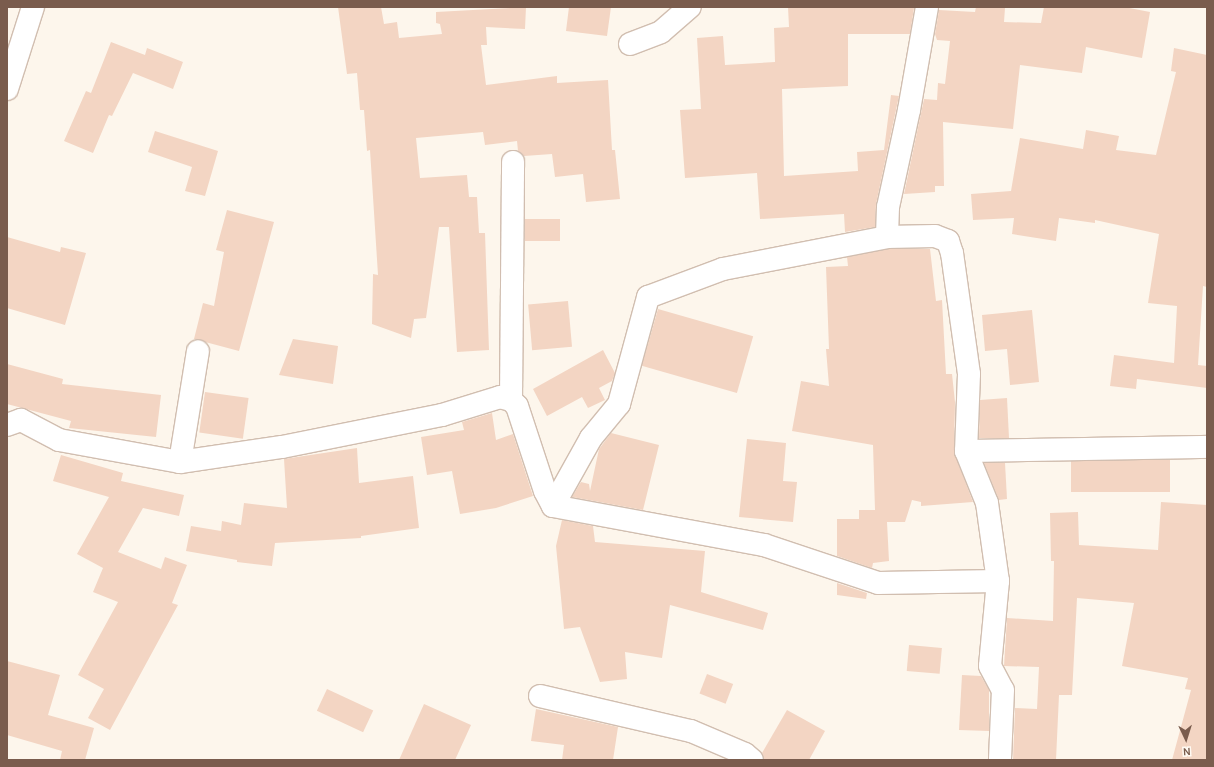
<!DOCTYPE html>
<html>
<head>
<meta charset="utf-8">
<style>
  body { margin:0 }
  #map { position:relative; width:1214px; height:767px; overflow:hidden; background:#fdf6ec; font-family:Karla,sans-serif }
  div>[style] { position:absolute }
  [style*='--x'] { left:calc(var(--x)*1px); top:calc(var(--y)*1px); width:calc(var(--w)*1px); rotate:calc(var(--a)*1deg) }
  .building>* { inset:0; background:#f3d5c3; transform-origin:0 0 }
  .roads { filter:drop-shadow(1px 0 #d1beb0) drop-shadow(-1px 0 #d1beb0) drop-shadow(0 1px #d1beb0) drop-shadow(0 -1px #d1beb0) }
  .minor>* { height:22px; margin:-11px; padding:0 11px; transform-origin:11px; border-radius:11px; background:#fff }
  span { translate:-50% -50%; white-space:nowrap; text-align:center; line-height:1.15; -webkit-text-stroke:3.5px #fffaf3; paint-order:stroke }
  .frame { position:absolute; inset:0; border:8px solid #7a5c4d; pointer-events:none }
  .north { position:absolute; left:1166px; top:719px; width:40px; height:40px; -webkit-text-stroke:3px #fffaf3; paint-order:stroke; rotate:176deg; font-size:11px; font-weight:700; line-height:16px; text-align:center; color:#7a5c4d }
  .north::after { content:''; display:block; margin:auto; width:14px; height:18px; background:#7a5c4d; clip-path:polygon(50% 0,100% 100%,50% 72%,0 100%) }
</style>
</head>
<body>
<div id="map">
  <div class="building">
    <i style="clip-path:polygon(338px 7px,381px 7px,384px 24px,397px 22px,399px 38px,442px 34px,440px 24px,436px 23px,436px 12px,526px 7px,525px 29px,486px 27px,487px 45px,481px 45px,486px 85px,557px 76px,557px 83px,608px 80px,612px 150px,615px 150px,620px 199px,586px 202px,583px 174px,555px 177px,552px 154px,524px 156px,518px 151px,517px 141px,485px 145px,483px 132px,416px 138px,420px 178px,467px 175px,469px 197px,477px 197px,479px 233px,485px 233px,489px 350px,457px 352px,449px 227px,439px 227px,426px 318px,414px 319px,411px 338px,372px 324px,373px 274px,378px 275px,370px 150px,367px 151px,364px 110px,360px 110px,357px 73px,347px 74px)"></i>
    <i style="clip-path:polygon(569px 7px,611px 7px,607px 36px,566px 31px)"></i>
    <i style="clip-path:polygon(788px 7px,914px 8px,910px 34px,848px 34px,848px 86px,782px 89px,784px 176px,858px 171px,857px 152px,884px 150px,891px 95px,899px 96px,876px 204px,875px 227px,845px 232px,844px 214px,760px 219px,757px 173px,685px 178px,680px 110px,701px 109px,697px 38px,723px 36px,725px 65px,775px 62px,774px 28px,789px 27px)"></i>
    <i style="clip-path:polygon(976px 7px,1005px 8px,1004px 22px,1041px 23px,1044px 7px,1124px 7px,1150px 12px,1142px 58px,1086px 47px,1082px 73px,1020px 65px,1013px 129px,943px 122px,944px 186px,935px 186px,935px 192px,904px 194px,924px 99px,937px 100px,938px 83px,945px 84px,950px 41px,937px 40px,935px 34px,939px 10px,975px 12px)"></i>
    <i style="clip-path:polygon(111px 42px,145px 55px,147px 48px,183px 62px,173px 89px,133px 73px,112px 116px,109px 115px,93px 153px,64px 141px,86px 91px,91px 93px)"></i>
    <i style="clip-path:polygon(1174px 48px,1207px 55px,1207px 287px,1203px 286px,1198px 365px,1207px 366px,1207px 388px,1137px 379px,1136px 389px,1110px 386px,1114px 355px,1174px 363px,1177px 306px,1148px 303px,1159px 234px,1095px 220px,1095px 223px,1059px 218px,1056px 241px,1012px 234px,1014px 218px,973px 220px,971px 194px,1011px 191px,1020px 138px,1083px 149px,1086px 130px,1119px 136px,1116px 150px,1156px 155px,1176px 72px,1171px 71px)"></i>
    <i style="clip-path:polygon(155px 131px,218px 151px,205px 196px,185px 191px,192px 167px,148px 152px)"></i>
    <i style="clip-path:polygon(227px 210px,274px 222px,239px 351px,194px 339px,203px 303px,214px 306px,224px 252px,216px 250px)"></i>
    <i style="left:560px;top:219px;width:22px;height:35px;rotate:90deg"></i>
    <i style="clip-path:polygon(7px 237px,60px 252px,61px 247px,86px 253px,65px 325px,7px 308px)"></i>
    <i style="clip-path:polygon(888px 249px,930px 249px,936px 301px,942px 300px,946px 374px,952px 374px,955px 402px,954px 452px,973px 502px,921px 506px,921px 502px,912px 500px,905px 522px,887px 522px,889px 561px,873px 563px,872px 568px,837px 556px,837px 519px,859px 519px,859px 510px,875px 510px,873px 445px,792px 431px,801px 381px,829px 386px,826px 349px,829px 349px,826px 267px,848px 266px,847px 257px)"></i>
    <i style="left:568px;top:301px;width:46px;height:40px;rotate:85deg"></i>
    <i style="left:658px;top:309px;width:99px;height:59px;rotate:16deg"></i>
    <i style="clip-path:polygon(1032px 310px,1039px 382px,1010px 385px,1007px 349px,985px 351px,982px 315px)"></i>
    <i style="clip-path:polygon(293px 339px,338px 346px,333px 384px,279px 375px)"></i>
    <i style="clip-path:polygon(603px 350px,615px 373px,612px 381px,599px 388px,605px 400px,588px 408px,582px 397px,547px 416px,533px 389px)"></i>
    <i style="clip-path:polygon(7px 364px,63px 379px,62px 384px,161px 395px,156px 437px,69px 428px,71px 421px,7px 404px)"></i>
    <i style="left:205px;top:392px;width:44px;height:41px;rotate:8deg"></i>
    <i style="clip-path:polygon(1007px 398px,1009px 438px,979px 438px,980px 400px)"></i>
    <i style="clip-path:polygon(492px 413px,496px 440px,513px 434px,533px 496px,496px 508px,460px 514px,452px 471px,427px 475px,421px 437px,464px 430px,462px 422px)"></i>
    <i style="clip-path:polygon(611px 433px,659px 445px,643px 510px,572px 497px,581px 482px,589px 484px,590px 491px,599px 449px)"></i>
    <i style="clip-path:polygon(747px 439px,786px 443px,783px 481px,797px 482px,793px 522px,739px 517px)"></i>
    <i style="clip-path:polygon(357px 448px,359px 483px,413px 476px,419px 528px,361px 536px,361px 538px,275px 543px,272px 566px,237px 562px,237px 560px,186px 551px,191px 526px,221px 531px,222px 521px,241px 525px,244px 503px,287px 508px,284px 459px)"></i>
    <i style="clip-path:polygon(61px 455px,123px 473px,121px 481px,184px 495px,179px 516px,143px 508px,118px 552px,161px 569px,165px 557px,187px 565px,172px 603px,178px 605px,110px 730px,88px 718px,104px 689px,78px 675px,118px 602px,93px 592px,103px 568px,77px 554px,109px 497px,53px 481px)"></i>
    <i style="left:1170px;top:460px;width:32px;height:99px;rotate:90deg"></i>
    <i style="clip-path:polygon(984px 463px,1005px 463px,1007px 499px,999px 500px)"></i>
    <i style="clip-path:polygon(1161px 502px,1207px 505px,1207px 760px,1172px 760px,1191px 690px,1185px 689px,1188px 678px,1122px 666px,1134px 603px,1077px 598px,1072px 695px,1059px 695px,1056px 760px,1013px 760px,1015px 708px,1037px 709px,1039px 667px,1004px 666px,1007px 618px,1053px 621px,1054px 561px,1051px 561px,1050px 513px,1078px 512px,1079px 545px,1158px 550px)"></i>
    <i style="clip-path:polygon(562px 520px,593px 526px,595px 542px,705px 551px,701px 592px,768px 613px,763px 630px,670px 605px,662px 658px,625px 652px,627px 679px,600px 682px,580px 627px,564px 629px,556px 546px)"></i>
    <i style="clip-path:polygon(837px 583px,867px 593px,866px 599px,837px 595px)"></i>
    <i style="left:909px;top:645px;width:33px;height:26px;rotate:5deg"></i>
    <i style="clip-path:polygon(7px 661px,60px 675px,48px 715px,94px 728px,85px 760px,60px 760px,62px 751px,7px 735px)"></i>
    <i style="left:707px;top:674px;width:28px;height:21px;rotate:21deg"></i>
    <i style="clip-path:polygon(962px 675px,981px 676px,989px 690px,989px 731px,959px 730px)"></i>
    <i style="left:327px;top:689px;width:51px;height:24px;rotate:25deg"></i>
    <i style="clip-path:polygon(424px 704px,471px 725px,455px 760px,399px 760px)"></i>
    <i style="clip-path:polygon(536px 709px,618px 727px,613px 760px,562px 760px,564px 745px,531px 741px)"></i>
    <i style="clip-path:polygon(787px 710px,825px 731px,809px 760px,764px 760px,762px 753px)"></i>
  </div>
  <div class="roads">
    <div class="minor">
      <i style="--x:927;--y:7;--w:105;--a:99.9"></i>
      <i style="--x:909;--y:110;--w:99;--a:102.2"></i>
      <i style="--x:888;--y:207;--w:30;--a:92"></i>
      <i style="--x:887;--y:237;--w:48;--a:-1.2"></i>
      <i style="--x:935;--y:236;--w:14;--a:21"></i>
      <i style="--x:948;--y:241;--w:13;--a:72"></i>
      <i style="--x:952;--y:253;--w:122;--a:82"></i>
      <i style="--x:969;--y:374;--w:77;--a:92.2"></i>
      <i style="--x:966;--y:451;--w:56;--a:68"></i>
      <i style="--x:987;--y:503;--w:79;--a:82"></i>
      <i style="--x:998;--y:581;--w:85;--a:95.4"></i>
      <i style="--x:990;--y:666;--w:27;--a:62"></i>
      <i style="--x:1003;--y:690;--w:70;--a:92.5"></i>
      <i style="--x:630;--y:44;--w:33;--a:-21"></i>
      <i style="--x:661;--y:32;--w:38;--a:-41"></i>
      <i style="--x:7;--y:89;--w:86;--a:-72.4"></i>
      <i style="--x:511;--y:400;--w:238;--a:-89.5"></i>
      <i style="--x:7;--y:425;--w:15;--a:-20"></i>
      <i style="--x:21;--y:420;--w:43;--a:27.8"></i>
      <i style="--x:59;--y:440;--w:123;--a:10.3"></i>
      <i style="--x:180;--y:462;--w:103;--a:-8.4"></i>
      <i style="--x:282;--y:447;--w:163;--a:-11.3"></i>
      <i style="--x:442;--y:415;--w:61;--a:-17.2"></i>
      <i style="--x:500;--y:397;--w:11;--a:15"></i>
      <i style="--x:511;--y:400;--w:8;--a:45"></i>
      <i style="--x:517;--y:406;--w:89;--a:71.8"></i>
      <i style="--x:545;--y:491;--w:17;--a:62"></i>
      <i style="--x:553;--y:506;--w:215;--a:10.5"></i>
      <i style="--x:764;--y:545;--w:120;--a:18.4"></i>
      <i style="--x:878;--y:583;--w:120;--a:-1"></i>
      <i style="--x:966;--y:451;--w:241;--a:-1"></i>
      <i style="--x:180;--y:462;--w:112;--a:-80.8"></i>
      <i style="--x:553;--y:506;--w:78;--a:-60.8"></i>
      <i style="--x:591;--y:438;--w:44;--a:-50.5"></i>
      <i style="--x:619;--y:404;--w:111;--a:-74.8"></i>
      <i style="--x:648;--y:297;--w:80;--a:-20.5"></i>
      <i style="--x:723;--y:269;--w:167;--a:-11"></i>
      <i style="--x:540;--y:696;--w:155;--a:13.1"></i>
      <i style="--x:691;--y:731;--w:59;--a:23.1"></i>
      <i style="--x:745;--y:754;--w:9;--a:41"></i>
    </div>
  </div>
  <div class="frame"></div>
  <div class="north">N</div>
</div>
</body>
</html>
